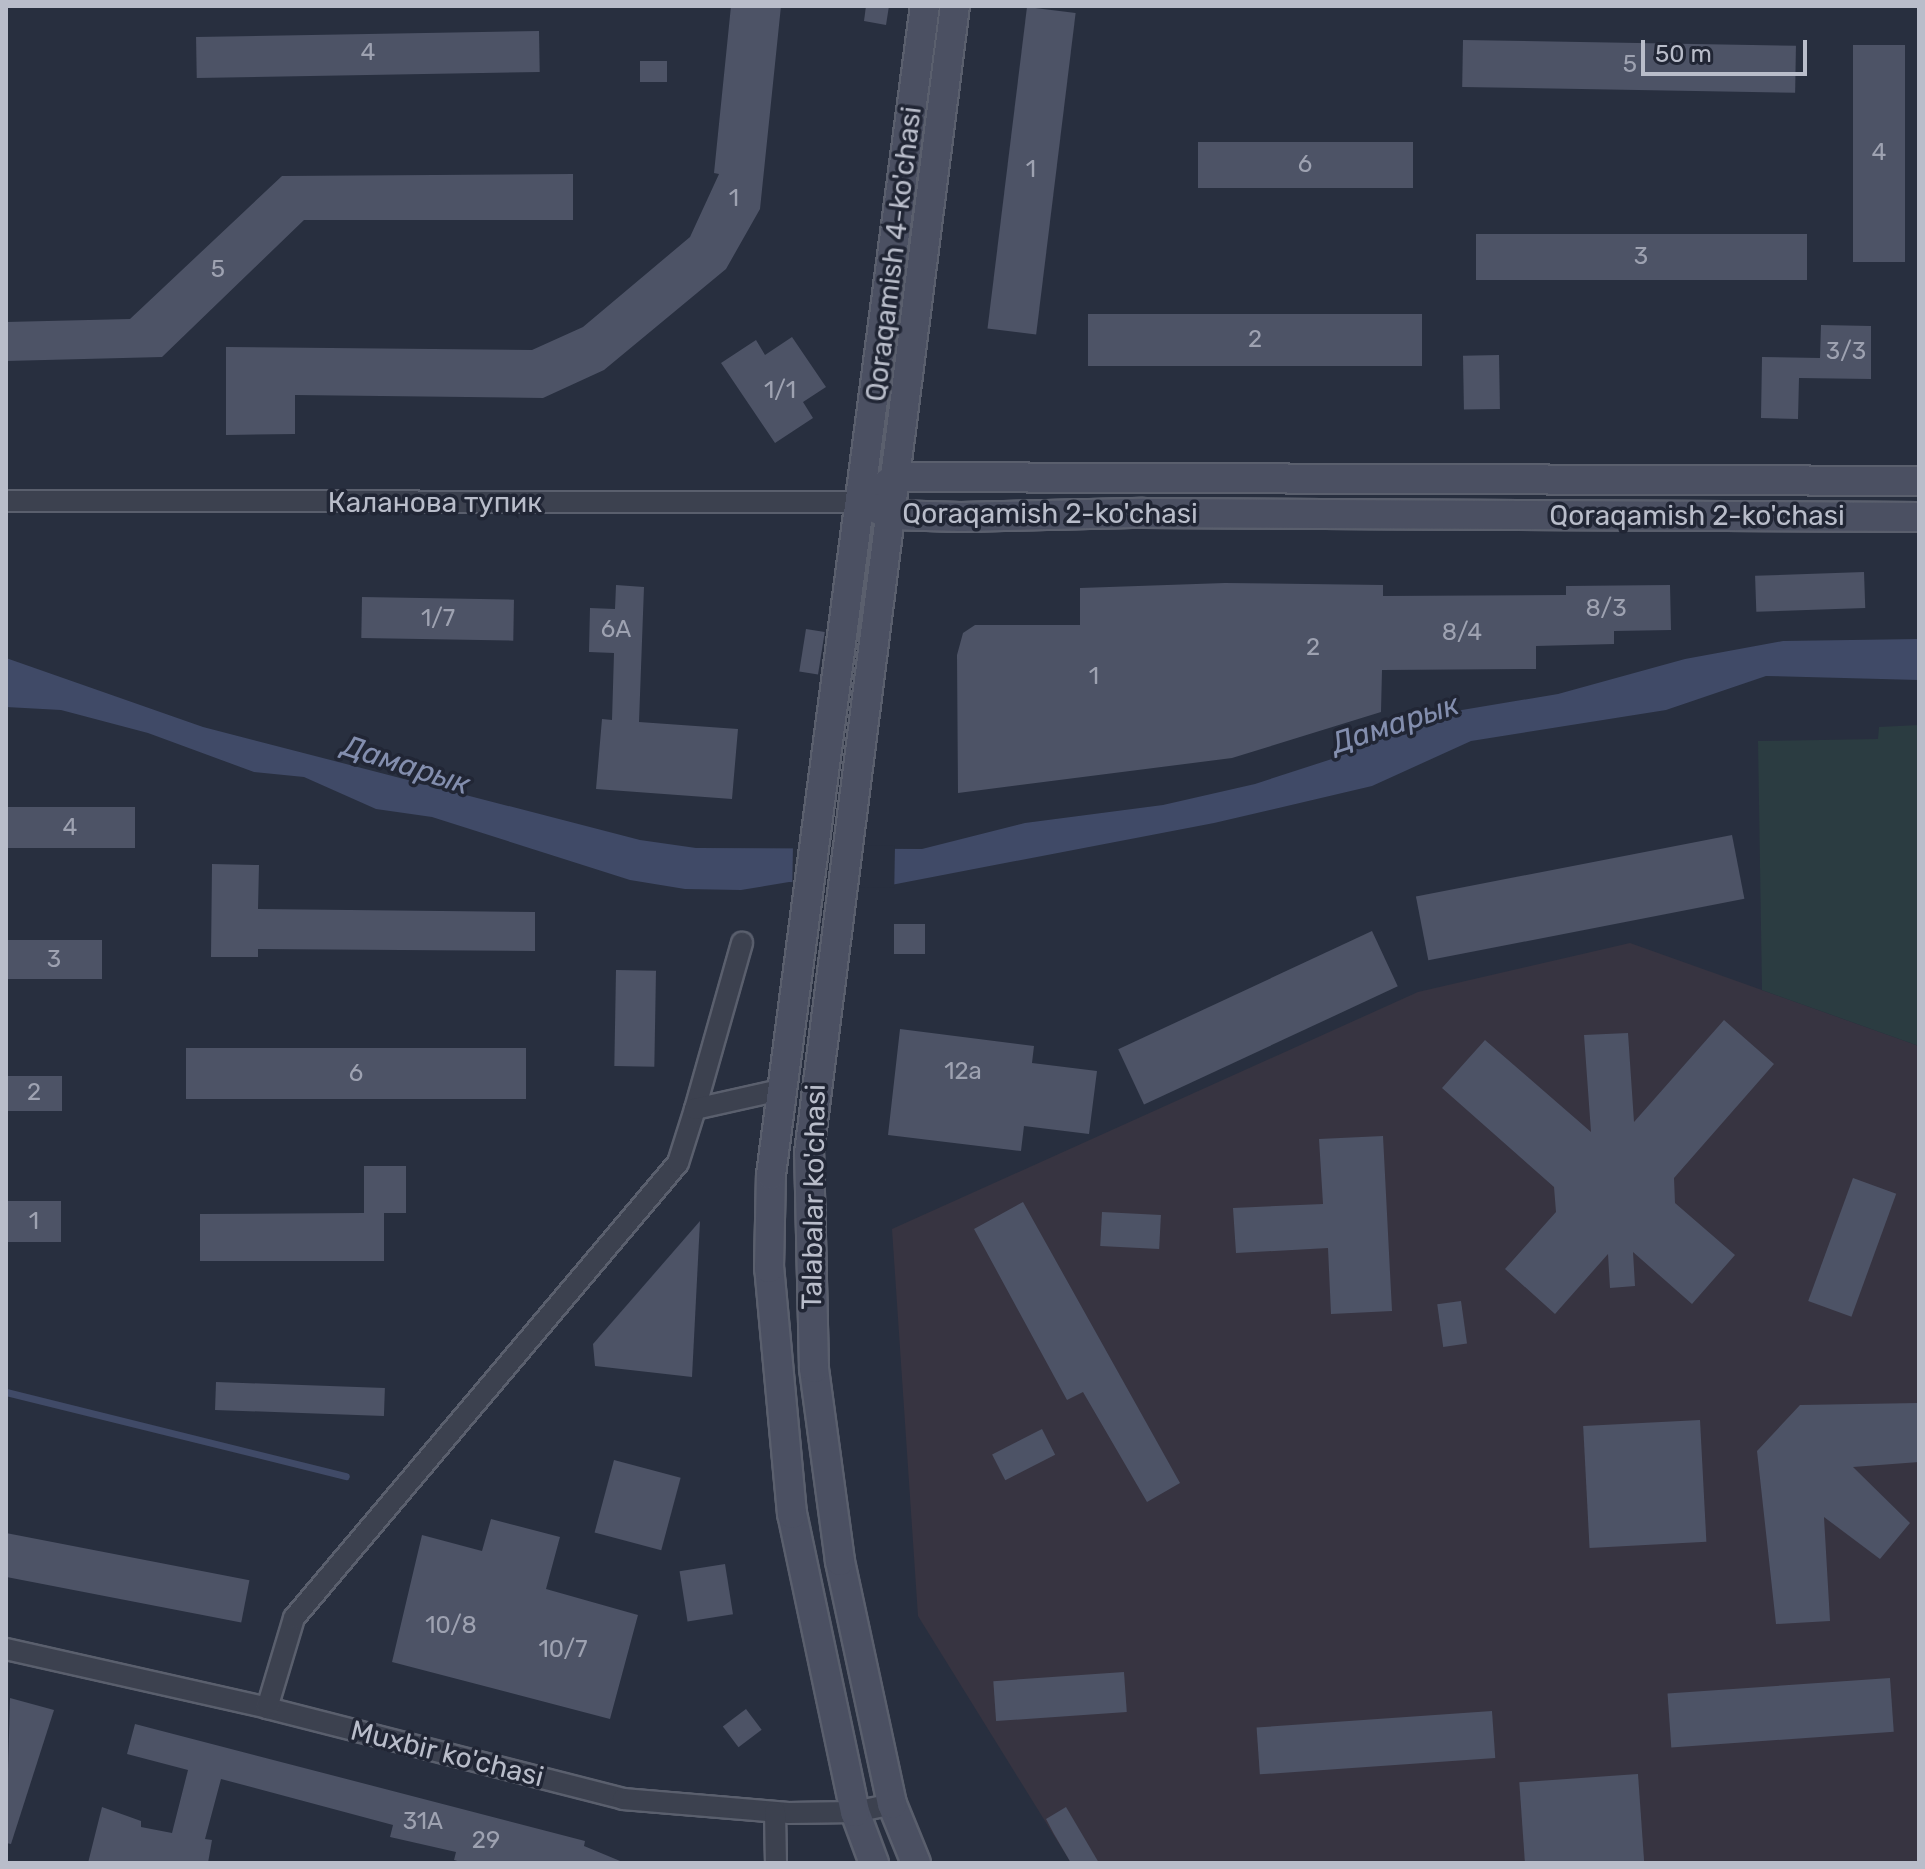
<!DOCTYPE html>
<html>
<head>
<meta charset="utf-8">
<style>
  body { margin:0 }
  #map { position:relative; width:1925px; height:1869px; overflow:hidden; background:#282f3f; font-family:Rubik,sans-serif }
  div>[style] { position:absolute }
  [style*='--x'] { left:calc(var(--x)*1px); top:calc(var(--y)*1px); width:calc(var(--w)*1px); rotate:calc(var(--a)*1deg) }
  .medical>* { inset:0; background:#373441 }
  .green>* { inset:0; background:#2b3c41 }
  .water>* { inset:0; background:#404a67 }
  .pier>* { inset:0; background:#282f3f; transform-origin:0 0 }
  .stream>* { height:7px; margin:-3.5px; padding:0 3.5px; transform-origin:3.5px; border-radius:3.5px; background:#404a67 }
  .building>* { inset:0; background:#4d5366; transform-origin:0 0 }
  .roads { filter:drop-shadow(2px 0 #5a5f6d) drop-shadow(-2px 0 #5a5f6d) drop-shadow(0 2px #5a5f6d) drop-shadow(0 -2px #5a5f6d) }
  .street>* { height:20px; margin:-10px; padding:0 10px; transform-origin:10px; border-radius:10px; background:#3c414f }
  .secondary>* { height:28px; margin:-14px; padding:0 14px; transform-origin:14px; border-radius:14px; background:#4b5062 }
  span { translate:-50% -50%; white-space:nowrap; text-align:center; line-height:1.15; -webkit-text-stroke:7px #212635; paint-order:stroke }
  .number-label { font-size:24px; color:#9ea2b1 }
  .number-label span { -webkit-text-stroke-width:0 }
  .street-label { font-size:28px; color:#b9bdca }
  .water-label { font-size:30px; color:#838eae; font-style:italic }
  .frame { position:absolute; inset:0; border:8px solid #b9bdca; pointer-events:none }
  .scale { position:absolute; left:1641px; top:40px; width:166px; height:36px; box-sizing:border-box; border:4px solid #b9bdca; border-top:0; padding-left:10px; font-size:24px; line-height:28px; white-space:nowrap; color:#b9bdca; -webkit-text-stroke:6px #212635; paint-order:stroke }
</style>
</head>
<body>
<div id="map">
  <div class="medical">
    <i style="clip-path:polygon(1630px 943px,1919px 1046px,1919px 1863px,1071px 1863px,918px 1616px,892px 1229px,1418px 992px)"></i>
  </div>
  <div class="green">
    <i style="clip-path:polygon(1919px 725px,1919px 1046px,1762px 990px,1758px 741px,1878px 739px,1879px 727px)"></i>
  </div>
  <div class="water">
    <i style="clip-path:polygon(1919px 639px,1919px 680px,1766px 676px,1666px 710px,1471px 741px,1372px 786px,1214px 823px,891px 885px,789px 882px,741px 890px,685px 889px,630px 880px,432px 817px,376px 809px,304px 777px,254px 772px,148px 733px,61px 710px,6px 707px,6px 658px,203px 727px,640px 840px,696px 848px,922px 849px,1025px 823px,1163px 805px,1255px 784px,1338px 757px,1438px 714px,1558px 694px,1685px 659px,1783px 641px)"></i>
  </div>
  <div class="pier">
    <i style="left:793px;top:844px;width:102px;height:42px;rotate:1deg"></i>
  </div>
  <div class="stream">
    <i style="--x:6;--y:1392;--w:350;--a:13.9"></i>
  </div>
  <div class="building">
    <i style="clip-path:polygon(731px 6px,781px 6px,760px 209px,726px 269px,604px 370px,543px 398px,295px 395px,295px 434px,226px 435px,226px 347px,532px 350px,583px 327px,690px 237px,719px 174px,714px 173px)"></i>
    <i style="clip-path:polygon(866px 6px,889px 6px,886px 25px,864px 21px)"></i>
    <i style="left:1027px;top:7px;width:49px;height:324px;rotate:7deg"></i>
    <i style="left:539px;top:31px;width:41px;height:343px;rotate:89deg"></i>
    <i style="left:1463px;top:40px;width:333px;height:47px;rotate:1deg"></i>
    <i style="left:1853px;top:45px;width:52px;height:217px"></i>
    <i style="left:640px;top:61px;width:27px;height:21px"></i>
    <i style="left:1198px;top:142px;width:215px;height:46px"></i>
    <i style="clip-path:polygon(573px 174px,573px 220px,304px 220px,162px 357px,6px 361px,6px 322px,130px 319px,282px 176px)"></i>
    <i style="left:1807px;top:234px;width:46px;height:331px;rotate:90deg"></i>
    <i style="left:1088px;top:314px;width:334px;height:52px"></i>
    <i style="clip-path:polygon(1821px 325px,1871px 326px,1871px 379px,1799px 378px,1798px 419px,1761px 418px,1762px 357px,1820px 358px)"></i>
    <i style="clip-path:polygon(792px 337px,826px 387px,803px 402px,813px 418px,775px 443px,721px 363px,756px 340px,765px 355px)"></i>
    <i style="left:1499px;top:355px;width:54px;height:36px;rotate:89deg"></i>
    <i style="left:1864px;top:572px;width:36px;height:109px;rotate:88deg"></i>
    <i style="clip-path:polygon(1225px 583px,1383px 585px,1383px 596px,1566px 595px,1566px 586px,1670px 585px,1671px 630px,1614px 631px,1614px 644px,1536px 646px,1536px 669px,1382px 670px,1381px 712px,1232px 758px,958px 793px,957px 655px,963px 633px,975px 625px,1080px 625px,1080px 588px)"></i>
    <i style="clip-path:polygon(616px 585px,644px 587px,639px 722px,738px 729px,732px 799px,596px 789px,602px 719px,612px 720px,614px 653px,589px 652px,590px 608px,615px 609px)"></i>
    <i style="left:362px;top:597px;width:152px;height:41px;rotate:1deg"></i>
    <i style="left:806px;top:629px;width:19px;height:43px;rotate:9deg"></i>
    <i style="left:6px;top:807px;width:129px;height:41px"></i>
    <i style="left:1732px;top:835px;width:65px;height:322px;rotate:79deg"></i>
    <i style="clip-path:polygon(212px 864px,259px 865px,258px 909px,535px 912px,535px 951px,258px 949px,258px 957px,211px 957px)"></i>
    <i style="left:894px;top:924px;width:31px;height:30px"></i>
    <i style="left:1372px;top:931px;width:61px;height:280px;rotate:65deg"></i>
    <i style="left:102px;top:940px;width:39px;height:96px;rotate:90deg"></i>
    <i style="left:616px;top:970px;width:40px;height:96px;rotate:1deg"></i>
    <i style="clip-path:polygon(1724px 1020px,1774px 1064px,1674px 1178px,1675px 1203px,1735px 1255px,1692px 1304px,1633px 1252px,1635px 1286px,1610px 1288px,1608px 1254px,1555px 1314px,1505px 1269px,1556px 1212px,1554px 1187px,1442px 1088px,1485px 1040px,1591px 1132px,1584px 1035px,1628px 1033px,1634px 1122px)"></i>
    <i style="clip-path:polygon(900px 1029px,1034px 1046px,1032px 1063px,1097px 1071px,1089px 1134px,1024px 1126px,1021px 1151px,888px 1135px)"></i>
    <i style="left:186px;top:1048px;width:340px;height:51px"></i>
    <i style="left:6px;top:1076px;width:56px;height:35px"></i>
    <i style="clip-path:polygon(1383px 1136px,1392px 1311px,1331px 1314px,1328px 1248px,1236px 1253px,1233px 1208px,1323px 1204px,1319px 1139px)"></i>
    <i style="clip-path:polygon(364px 1166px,406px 1166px,406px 1213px,384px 1213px,384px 1261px,200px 1261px,200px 1214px,364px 1213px)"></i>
    <i style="left:1853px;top:1178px;width:46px;height:131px;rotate:20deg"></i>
    <i style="left:61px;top:1201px;width:41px;height:55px;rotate:90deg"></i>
    <i style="clip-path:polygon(1023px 1202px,1180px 1483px,1147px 1502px,1083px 1392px,1067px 1400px,974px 1229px)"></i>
    <i style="left:1102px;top:1212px;width:59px;height:34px;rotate:3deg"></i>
    <i style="clip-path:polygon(700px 1221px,692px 1377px,595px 1366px,593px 1344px)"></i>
    <i style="left:1461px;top:1301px;width:43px;height:24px;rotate:82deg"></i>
    <i style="left:216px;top:1382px;width:169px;height:28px;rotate:2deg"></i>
    <i style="clip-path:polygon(1919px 1403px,1919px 1462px,1853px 1467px,1910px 1523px,1880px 1559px,1824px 1517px,1830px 1621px,1776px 1624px,1757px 1451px,1800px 1405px)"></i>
    <i style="left:1700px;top:1420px;width:122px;height:117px;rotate:87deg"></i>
    <i style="left:1042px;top:1429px;width:29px;height:56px;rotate:63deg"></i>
    <i style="left:614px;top:1460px;width:69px;height:75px;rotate:15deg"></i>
    <i style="clip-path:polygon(491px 1519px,560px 1537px,546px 1589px,638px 1615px,610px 1719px,392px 1662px,422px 1535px,482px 1551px)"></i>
    <i style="left:6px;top:1533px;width:248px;height:43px;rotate:11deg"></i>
    <i style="left:725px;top:1564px;width:51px;height:46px;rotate:81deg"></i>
    <i style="left:1124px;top:1672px;width:40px;height:131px;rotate:86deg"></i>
    <i style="left:1890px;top:1678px;width:54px;height:223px;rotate:86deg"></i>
    <i style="clip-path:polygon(10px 1698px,54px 1710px,11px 1844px,6px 1843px)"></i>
    <i style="left:746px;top:1709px;width:26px;height:29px;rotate:53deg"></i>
    <i style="left:1492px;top:1711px;width:47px;height:236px;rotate:86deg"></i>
    <i style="clip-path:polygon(135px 1724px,585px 1841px,584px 1846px,625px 1863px,464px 1863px,454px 1860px,456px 1852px,390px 1837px,393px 1825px,221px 1779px,205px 1839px,212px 1840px,208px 1863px,88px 1863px,102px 1807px,141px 1821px,141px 1827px,172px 1833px,188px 1770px,127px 1754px)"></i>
    <i style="left:1638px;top:1774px;width:89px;height:119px;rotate:86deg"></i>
    <i style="clip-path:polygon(1066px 1807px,1099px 1863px,1071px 1863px,1054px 1834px,1046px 1819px)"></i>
  </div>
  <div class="roads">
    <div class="street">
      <i style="--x:6;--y:501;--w:857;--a:0.07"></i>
      <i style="--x:695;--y:1109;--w:173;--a:-74.2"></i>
      <i style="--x:6;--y:1649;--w:268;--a:12.7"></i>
      <i style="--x:267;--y:1708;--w:367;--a:14.3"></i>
      <i style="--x:623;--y:1799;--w:166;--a:4.8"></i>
      <i style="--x:788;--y:1813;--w:67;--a:-0.9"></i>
      <i style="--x:855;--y:1812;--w:38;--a:-12"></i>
      <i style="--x:267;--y:1708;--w:94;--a:-73.3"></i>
      <i style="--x:294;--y:1618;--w:595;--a:-49.84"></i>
      <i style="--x:678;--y:1163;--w:57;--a:-72.5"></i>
      <i style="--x:695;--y:1109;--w:87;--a:-12.6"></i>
      <i style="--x:775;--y:1812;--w:51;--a:88.9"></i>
    </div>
    <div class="secondary">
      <i style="--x:883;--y:487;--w:16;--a:-38"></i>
      <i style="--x:896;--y:477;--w:1023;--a:0.22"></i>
      <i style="--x:875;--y:508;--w:17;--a:24"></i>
      <i style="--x:891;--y:515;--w:70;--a:1.6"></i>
      <i style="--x:961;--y:517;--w:182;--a:-1.3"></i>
      <i style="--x:1143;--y:513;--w:776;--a:0.3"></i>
      <i style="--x:874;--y:1863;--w:54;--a:-110.4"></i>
      <i style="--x:855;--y:1812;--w:305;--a:-101.9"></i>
      <i style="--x:792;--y:1514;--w:247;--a:-95.3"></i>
      <i style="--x:769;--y:1268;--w:93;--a:-88.8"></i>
      <i style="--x:771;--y:1175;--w:1179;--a:-82.5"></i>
      <i style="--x:916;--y:1863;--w:64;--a:-112.1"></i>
      <i style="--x:892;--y:1804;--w:249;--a:-102.1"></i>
      <i style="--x:840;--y:1561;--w:195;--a:-97.7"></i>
      <i style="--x:814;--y:1368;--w:215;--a:-91.3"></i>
      <i style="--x:809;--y:1153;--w:1156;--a:-82.75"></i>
    </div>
  </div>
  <div class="number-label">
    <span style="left:368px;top:53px">4</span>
    <span style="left:1630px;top:65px">5</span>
    <span style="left:1879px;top:153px">4</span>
    <span style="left:1305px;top:165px">6</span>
    <span style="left:1031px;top:170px">1</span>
    <span style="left:734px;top:199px">1</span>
    <span style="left:1641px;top:257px">3</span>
    <span style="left:218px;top:270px">5</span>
    <span style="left:1255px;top:340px">2</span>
    <span style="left:1846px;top:352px">3/3</span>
    <span style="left:780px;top:391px">1/1</span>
    <span style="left:1606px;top:609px">8/3</span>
    <span style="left:438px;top:619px">1/7</span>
    <span style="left:616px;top:630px">6А</span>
    <span style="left:1462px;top:633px">8/4</span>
    <span style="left:1313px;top:648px">2</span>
    <span style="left:1094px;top:677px">1</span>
    <span style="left:70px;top:828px">4</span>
    <span style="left:54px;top:960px">3</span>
    <span style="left:963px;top:1072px">12a</span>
    <span style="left:356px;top:1074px">6</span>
    <span style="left:34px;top:1093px">2</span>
    <span style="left:34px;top:1222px">1</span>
    <span style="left:451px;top:1626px">10/8</span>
    <span style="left:563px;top:1650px">10/7</span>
    <span style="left:423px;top:1822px">31A</span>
    <span style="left:486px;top:1841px">29</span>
  </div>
  <div class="street-label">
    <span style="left:894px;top:254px;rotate:-83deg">Qoraqamish 4-ko'chasi</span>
    <span style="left:435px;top:503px">Каланова тупик</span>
    <span style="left:1050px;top:514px">Qoraqamish 2-ko'chasi</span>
    <span style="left:1697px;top:516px">Qoraqamish 2-ko'chasi</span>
    <span style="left:814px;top:1197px;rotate:-89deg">Talabalar ko'chasi</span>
    <span style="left:447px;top:1754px;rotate:14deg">Muxbir ko'chasi</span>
  </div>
  <div class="water-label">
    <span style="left:1395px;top:724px;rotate:-18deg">Дамарык</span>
    <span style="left:406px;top:765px;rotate:18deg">Дамарык</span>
  </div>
  <div class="frame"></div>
  <div class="scale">50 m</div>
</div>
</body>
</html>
